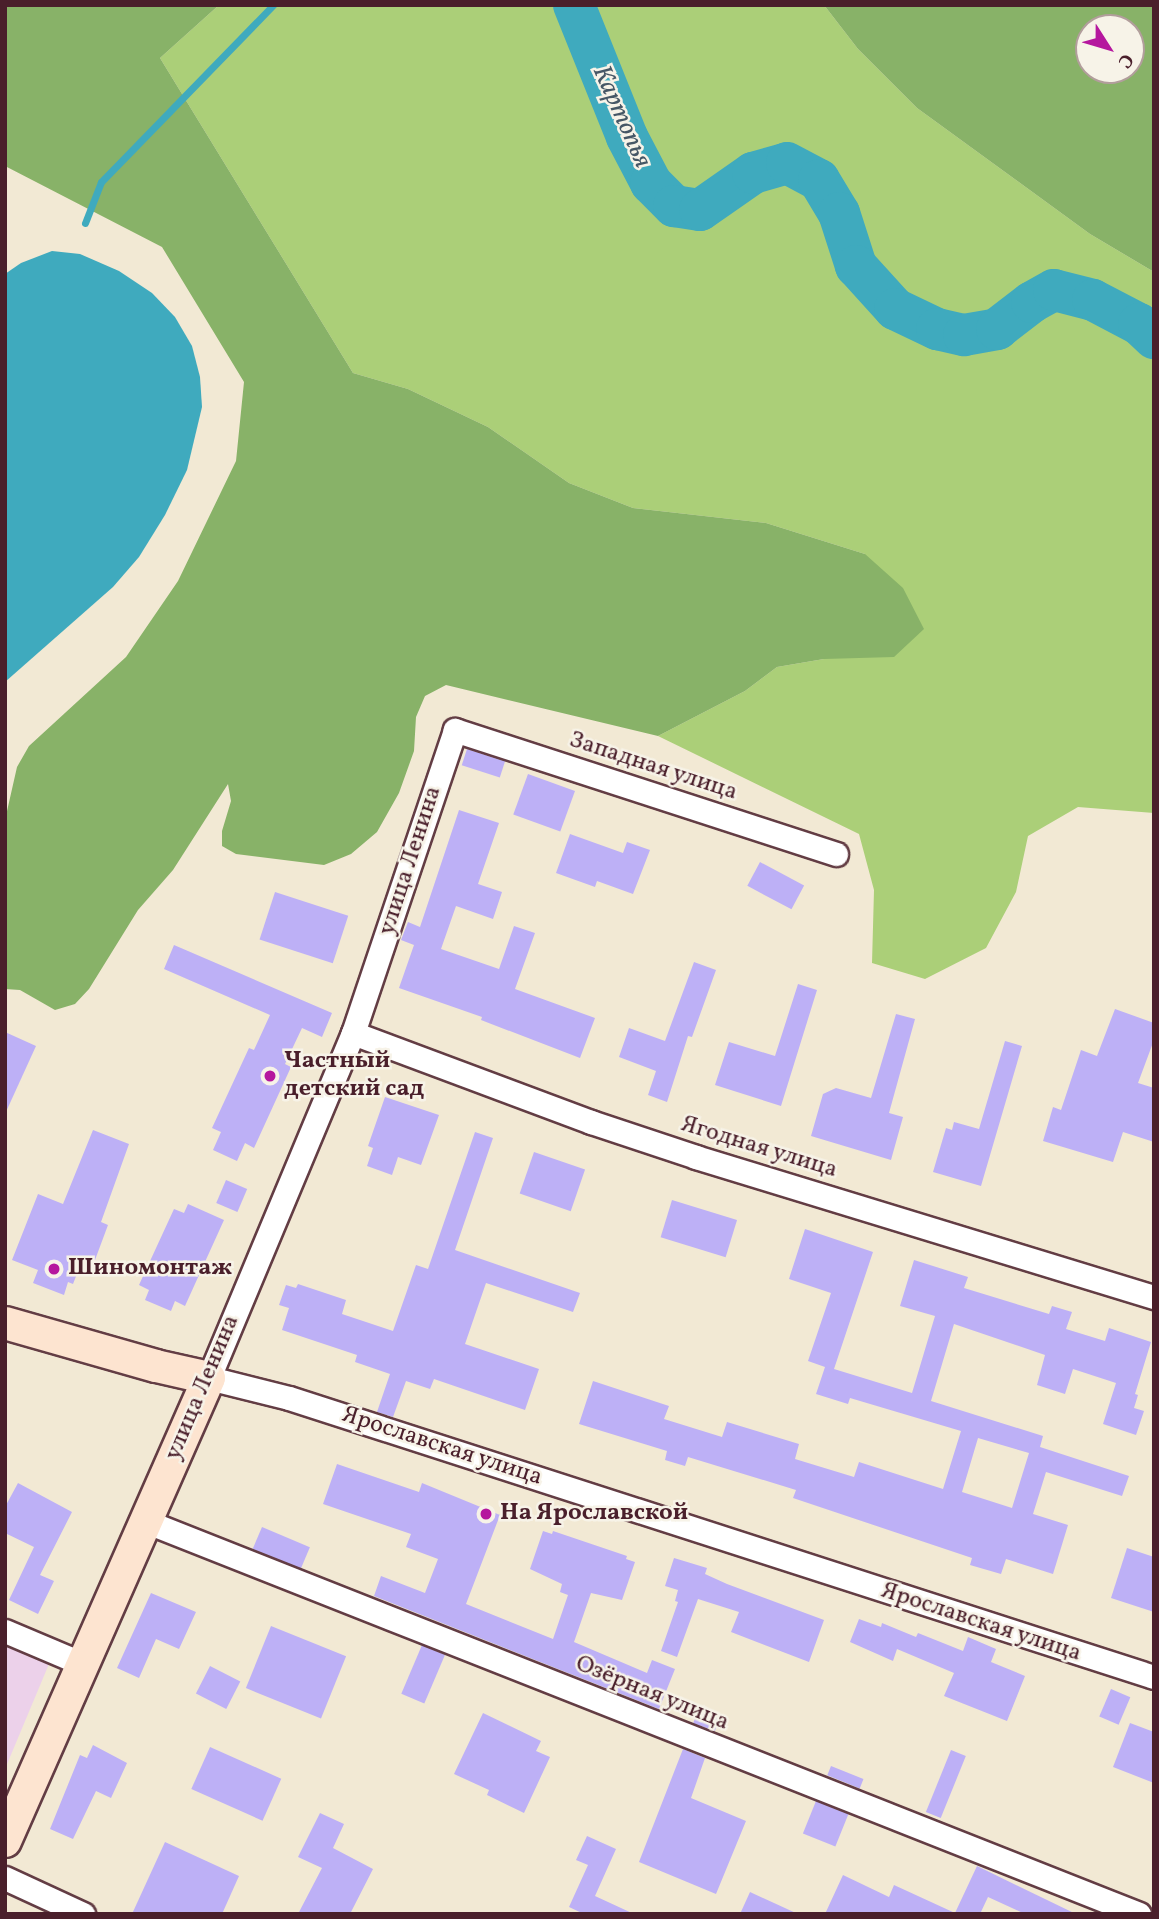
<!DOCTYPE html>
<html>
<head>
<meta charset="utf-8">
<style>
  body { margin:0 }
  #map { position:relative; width:1159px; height:1919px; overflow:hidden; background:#f2e9d4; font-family:Vollkorn,serif }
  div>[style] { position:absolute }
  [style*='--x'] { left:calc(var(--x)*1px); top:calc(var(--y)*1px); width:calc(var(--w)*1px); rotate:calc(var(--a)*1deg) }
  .built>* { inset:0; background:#ecd1ea }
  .green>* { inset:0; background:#abcf78 }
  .forest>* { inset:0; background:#88b268 }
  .water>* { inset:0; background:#3faabe }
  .stream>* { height:7px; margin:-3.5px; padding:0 3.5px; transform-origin:3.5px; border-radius:3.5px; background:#3faabe }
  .river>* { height:42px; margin:-21px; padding:0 21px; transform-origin:21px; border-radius:21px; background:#3faabe }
  .building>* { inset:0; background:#bdb0f6; transform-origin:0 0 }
  .roads { filter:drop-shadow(2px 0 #633d44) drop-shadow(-2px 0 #633d44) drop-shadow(0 2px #633d44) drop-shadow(0 -2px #633d44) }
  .street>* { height:23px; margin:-11.5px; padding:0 11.5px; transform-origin:11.5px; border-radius:11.5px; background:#fff }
  .secondary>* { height:32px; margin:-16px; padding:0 16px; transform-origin:16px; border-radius:16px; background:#fde4d0 }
  .dots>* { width:19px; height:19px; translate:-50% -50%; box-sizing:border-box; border:4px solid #f7f3e8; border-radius:50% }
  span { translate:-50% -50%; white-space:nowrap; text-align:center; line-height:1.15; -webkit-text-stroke:5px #f7f3e8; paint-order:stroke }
  .street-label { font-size:24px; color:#4a1f2b }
  .poi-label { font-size:24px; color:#4a1f2b; font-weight:700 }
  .left { translate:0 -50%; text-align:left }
  .water-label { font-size:26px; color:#465766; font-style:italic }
  .frame { position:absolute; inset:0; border:7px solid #4a1f2b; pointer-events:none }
  .north { position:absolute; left:1075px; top:14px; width:70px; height:70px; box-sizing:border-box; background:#f7f3e8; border:2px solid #b29e9c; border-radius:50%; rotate:127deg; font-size:19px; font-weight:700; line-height:28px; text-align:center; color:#4a1f2b }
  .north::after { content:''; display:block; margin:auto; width:24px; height:32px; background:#b5179e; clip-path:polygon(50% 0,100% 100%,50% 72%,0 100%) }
</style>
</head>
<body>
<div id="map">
  <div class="built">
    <i style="clip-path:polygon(5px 1631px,54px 1652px,5px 1769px)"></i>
  </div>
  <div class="green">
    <i style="clip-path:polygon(219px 5px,824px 5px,858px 49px,917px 108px,1090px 234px,1154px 272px,1154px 813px,1078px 807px,1028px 836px,1016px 892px,986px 948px,925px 979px,872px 963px,874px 890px,859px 834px,658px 736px,745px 691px,777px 667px,824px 659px,865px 554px,766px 523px,633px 508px,569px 483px,488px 427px,408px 389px,353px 373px,160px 58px)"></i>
  </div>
  <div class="forest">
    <i style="clip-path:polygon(5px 5px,219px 5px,160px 58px,353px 373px,408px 389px,488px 427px,569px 483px,633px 508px,766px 523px,865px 554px,903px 588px,924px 629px,894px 657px,824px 659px,777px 667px,745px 691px,658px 736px,446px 685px,425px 696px,416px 717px,414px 751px,399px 793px,377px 832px,351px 854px,324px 865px,236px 854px,222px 846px,222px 831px,231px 801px,228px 784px,173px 870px,138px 910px,89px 989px,75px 1004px,55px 1010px,20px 990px,5px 989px,5px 820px,17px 767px,29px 746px,126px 657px,178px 581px,236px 461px,244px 382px,162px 247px,5px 166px)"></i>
    <i style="clip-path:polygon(evenodd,824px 5px,1154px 5px,1154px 272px,1090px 234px,917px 108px,858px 49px,824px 5px,1089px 28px,1131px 28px,1131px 70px,1089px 70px,1089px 28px)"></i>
  </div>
  <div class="water">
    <i style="clip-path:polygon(52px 251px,80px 254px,119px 271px,152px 293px,175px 317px,192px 346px,200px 377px,202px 407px,187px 470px,165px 515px,139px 557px,113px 587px,5px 682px,5px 274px,21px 263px)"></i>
  </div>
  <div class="stream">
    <i style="--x:85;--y:223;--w:44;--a:-68.7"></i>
    <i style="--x:101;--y:182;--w:247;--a:-45.8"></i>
  </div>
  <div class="river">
    <i style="--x:574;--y:5;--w:142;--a:68.1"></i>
    <i style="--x:627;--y:137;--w:52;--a:62.4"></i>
    <i style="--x:651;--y:183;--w:33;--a:45"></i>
    <i style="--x:674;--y:206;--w:26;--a:9"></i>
    <i style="--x:700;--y:210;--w:65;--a:-34.9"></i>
    <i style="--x:753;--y:173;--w:35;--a:-16"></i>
    <i style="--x:787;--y:163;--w:36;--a:28"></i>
    <i style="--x:819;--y:180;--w:39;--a:59"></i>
    <i style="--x:839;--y:213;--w:56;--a:72.2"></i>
    <i style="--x:856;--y:266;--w:58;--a:47.8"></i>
    <i style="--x:895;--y:309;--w:47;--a:25.5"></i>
    <i style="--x:937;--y:329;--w:28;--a:13"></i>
    <i style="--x:964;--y:335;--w:34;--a:-10"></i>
    <i style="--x:997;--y:329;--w:44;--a:-37.6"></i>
    <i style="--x:1032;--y:302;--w:25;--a:-29"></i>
    <i style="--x:1054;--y:290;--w:40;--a:14.4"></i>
    <i style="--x:1093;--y:300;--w:52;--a:27.6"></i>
    <i style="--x:1139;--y:324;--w:21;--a:43"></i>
  </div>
  <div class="building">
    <i style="left:467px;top:749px;width:40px;height:17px;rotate:18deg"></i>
    <i style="left:528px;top:774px;width:50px;height:43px;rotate:20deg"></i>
    <i style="clip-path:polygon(459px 810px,499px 823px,478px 884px,502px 892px,493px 919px,456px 906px,441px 949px,499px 969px,514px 926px,535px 933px,515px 989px,595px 1018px,580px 1058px,481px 1020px,482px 1017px,399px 988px,414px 945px,401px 940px,408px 922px,420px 927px)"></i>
    <i style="clip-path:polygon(570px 834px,623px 853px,627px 842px,650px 850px,633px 894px,597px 881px,595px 887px,556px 873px)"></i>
    <i style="left:760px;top:862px;width:50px;height:27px;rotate:28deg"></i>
    <i style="left:275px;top:892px;width:77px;height:50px;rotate:18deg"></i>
    <i style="clip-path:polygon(174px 945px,332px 1013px,322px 1037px,302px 1028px,285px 1064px,291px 1067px,254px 1148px,245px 1143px,237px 1161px,213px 1150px,221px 1132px,212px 1128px,249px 1048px,254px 1050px,270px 1015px,164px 969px)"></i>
    <i style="clip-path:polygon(694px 962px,716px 970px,692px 1037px,688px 1036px,667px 1102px,648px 1095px,656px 1071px,619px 1057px,629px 1028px,665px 1041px)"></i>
    <i style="clip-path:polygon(798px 984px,817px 990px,781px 1106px,715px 1085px,729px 1042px,775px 1056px)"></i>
    <i style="clip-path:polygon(1115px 1009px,1154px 1023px,1154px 1040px,1138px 1083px,1154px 1088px,1154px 1142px,1123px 1132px,1113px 1162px,1043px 1141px,1053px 1107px,1061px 1110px,1081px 1050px,1097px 1056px)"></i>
    <i style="clip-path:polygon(896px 1014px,915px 1019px,889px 1113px,903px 1117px,891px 1160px,811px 1136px,823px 1094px,836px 1088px,871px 1098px)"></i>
    <i style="clip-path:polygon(5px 1032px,36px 1046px,5px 1114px)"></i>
    <i style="clip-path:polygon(1005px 1041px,1022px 1046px,981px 1186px,933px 1172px,946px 1128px,952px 1130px,954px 1122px,979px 1129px)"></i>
    <i style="clip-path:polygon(385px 1097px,439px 1115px,421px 1165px,398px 1157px,392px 1175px,367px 1166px,373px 1148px,368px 1146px)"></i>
    <i style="clip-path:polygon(93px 1130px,129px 1144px,101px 1222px,108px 1225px,95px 1260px,84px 1256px,73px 1284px,68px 1282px,64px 1295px,33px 1283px,38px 1270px,12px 1260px,38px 1194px,63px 1204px)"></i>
    <i style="clip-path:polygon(475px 1132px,493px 1138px,455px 1250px,580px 1293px,573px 1312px,486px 1283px,465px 1344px,539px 1369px,525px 1410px,434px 1379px,430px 1389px,406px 1381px,393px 1417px,377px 1412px,390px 1374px,355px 1362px,357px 1355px,282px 1330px,289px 1308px,279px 1305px,286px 1285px,296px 1288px,298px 1284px,346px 1300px,342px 1314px,393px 1331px,416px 1265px,428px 1269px)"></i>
    <i style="left:534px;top:1152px;width:54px;height:44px;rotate:19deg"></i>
    <i style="left:226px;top:1180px;width:23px;height:25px;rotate:23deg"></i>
    <i style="left:672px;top:1200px;width:68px;height:39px;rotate:17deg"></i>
    <i style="clip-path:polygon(188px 1204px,224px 1220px,185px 1306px,175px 1301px,171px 1311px,145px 1300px,149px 1290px,139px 1285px,174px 1209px,184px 1213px)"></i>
    <i style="clip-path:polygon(evenodd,805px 1229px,873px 1252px,834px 1369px,912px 1393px,935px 1316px,900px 1306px,914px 1260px,968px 1277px,964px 1288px,1049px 1314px,1052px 1306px,1072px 1312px,1066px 1329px,1105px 1341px,1109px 1328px,1151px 1342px,1135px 1394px,1138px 1395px,1134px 1408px,1144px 1411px,1136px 1435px,1103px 1424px,1116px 1383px,1073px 1369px,1065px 1394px,1037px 1385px,1045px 1355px,954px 1324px,931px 1401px,1043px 1436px,1040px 1447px,1129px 1476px,1122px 1496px,1046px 1472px,1033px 1514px,1068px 1525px,1053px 1574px,1006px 1559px,1001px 1574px,970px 1565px,972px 1558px,793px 1498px,796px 1490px,688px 1457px,685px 1466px,665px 1460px,667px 1451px,579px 1424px,593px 1381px,669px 1406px,664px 1419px,722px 1437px,727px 1422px,799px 1444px,795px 1459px,854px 1477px,859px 1462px,943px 1489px,961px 1431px,850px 1398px,848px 1404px,816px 1394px,825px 1367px,808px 1361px,831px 1293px,789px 1279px,805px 1229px,978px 1438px,1029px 1453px,1012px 1508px,962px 1492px,978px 1438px)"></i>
    <i style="clip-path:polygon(337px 1464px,419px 1492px,422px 1483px,500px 1515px,466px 1604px,553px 1639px,568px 1595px,560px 1592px,562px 1584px,530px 1569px,543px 1531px,552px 1534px,553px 1531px,627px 1556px,626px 1559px,635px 1562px,622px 1600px,591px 1593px,574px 1642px,647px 1673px,652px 1660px,675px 1669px,659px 1709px,374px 1596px,381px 1576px,425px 1593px,438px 1559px,406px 1547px,411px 1534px,323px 1504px)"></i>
    <i style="clip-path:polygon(18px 1483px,72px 1512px,40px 1575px,54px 1581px,38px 1614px,9px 1600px,34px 1547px,5px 1533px,5px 1507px)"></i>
    <i style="left:262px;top:1527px;width:52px;height:24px;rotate:23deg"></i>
    <i style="clip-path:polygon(1127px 1548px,1154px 1557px,1154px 1612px,1111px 1598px)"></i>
    <i style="clip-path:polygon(674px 1558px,707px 1568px,705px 1574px,727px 1584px,824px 1620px,809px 1662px,731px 1632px,739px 1612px,698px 1599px,677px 1657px,661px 1651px,678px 1602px,675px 1601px,678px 1590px,665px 1586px)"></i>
    <i style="clip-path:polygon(151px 1593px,196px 1612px,179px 1649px,156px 1639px,139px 1678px,117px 1668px)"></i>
    <i style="clip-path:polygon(859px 1619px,881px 1627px,882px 1623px,916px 1637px,918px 1633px,963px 1651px,968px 1637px,996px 1649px,991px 1662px,1025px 1676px,1007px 1721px,944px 1696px,954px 1673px,897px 1649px,893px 1661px,850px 1642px)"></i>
    <i style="left:271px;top:1626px;width:81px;height:67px;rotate:22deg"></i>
    <i style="left:422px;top:1645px;width:25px;height:53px;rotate:23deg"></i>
    <i style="left:210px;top:1666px;width:34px;height:31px;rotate:27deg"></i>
    <i style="left:1111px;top:1689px;width:21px;height:30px;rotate:23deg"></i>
    <i style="left:698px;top:1710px;width:23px;height:14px;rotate:20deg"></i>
    <i style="clip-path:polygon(483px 1713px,541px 1741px,536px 1751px,550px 1757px,524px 1813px,487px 1795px,489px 1790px,454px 1774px)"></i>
    <i style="clip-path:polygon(1130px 1723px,1154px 1732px,1154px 1783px,1113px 1767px)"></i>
    <i style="clip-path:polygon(93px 1745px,127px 1763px,111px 1798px,96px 1791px,73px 1839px,50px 1829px,80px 1755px,87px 1758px)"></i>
    <i style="left:210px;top:1747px;width:78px;height:46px;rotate:24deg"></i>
    <i style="clip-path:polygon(683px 1749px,705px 1758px,691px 1798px,746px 1821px,716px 1894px,639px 1862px)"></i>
    <i style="left:951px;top:1750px;width:16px;height:67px;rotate:22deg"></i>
    <i style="left:831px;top:1766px;width:35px;height:10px;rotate:22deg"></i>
    <i style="left:816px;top:1801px;width:35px;height:35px;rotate:22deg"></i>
    <i style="clip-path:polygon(320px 1813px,344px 1824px,333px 1848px,373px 1869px,350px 1914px,298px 1914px,322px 1868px,298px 1857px)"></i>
    <i style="clip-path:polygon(587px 1836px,616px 1849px,595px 1896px,634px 1914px,584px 1914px,569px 1907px,588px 1865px,576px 1860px)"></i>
    <i style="clip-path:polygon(165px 1842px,239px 1876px,222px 1914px,132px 1914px)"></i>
    <i style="clip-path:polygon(977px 1866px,1076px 1914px,1025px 1914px,988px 1897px,980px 1914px,825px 1914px,843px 1875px,889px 1897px,894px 1885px,955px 1913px)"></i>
    <i style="clip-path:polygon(750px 1892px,798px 1914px,740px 1914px)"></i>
  </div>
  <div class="roads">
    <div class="street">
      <i style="--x:836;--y:854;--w:401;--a:-162"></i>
      <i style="--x:455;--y:730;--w:320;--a:108.6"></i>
      <i style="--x:353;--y:1033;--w:374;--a:112.7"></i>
      <i style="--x:209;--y:1378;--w:82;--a:14"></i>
      <i style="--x:289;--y:1398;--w:909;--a:17.88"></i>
      <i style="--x:353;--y:1033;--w:254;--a:20.5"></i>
      <i style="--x:591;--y:1122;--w:111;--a:18.4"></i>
      <i style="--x:696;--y:1157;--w:479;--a:17"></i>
      <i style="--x:145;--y:1521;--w:1069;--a:21.57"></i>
      <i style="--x:5;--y:1631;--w:85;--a:22.9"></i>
      <i style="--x:5;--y:1878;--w:86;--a:24.8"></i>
    </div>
    <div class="secondary">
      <i style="--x:5;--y:1323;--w:157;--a:15.9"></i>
      <i style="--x:156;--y:1366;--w:54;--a:12.8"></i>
      <i style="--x:209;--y:1378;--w:506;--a:113.78"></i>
    </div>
  </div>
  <div class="dots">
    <i style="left:270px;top:1076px;background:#b5179e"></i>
    <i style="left:54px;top:1269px;background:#b5179e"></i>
    <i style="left:486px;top:1514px;background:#b5179e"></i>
  </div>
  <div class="street-label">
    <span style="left:653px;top:767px;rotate:18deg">Западная улица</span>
    <span style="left:411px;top:861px;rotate:-72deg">улица Ленина</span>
    <span style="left:759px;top:1148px;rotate:17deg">Ягодная улица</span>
    <span style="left:203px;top:1388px;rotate:-67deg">улица Ленина</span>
    <span style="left:442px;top:1447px;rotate:18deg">Ярославская улица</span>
    <span style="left:981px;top:1623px;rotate:18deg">Ярославская улица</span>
    <span style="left:652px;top:1694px;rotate:22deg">Озёрная улица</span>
  </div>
  <div class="poi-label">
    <span class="left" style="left:284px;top:1076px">Частный<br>детский сад</span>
    <span class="left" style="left:68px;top:1269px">Шиномонтаж</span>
    <span class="left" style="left:500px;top:1514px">На Ярославской</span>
  </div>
  <div class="water-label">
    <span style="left:621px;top:117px;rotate:66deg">Картопья</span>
  </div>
  <div class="frame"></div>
  <div class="north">С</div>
</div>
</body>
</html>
